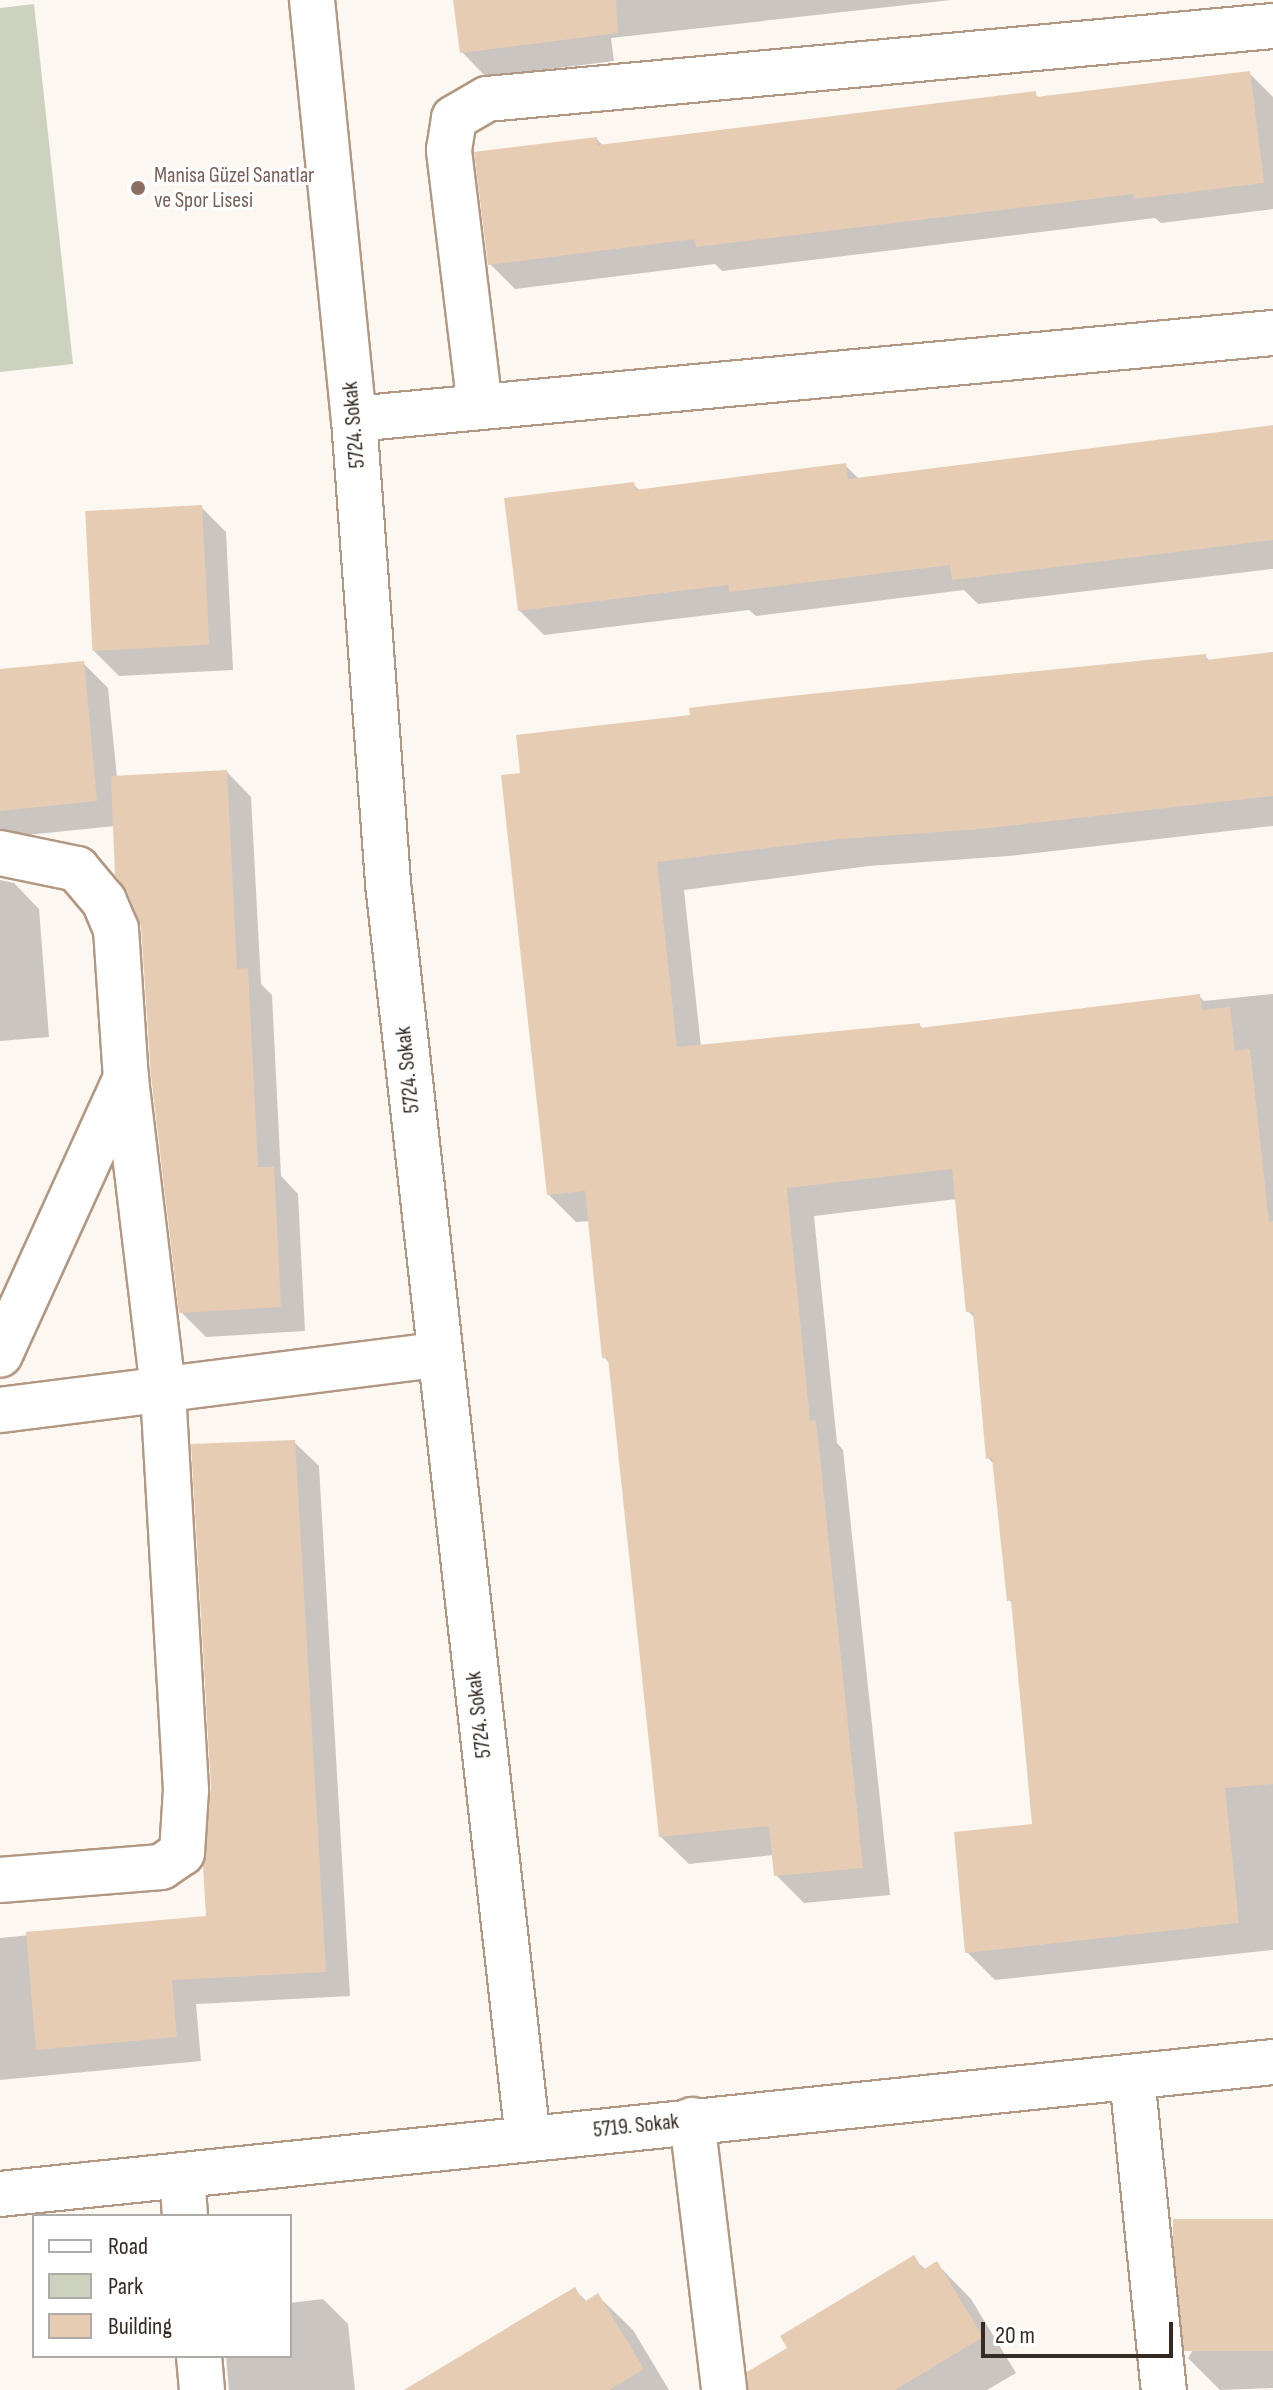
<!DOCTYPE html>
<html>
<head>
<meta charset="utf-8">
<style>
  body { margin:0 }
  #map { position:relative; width:1273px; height:2390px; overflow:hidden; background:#fdf7f2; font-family:"Sofia Sans Condensed",sans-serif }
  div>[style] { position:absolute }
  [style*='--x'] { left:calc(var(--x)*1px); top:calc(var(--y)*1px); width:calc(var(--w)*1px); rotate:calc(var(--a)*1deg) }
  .green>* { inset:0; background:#cdd2be }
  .shadow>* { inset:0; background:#0003 }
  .building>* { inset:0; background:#e7ccb4; transform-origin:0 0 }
  .roads { filter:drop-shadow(2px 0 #b29882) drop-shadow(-2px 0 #b29882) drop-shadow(0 2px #b29882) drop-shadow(0 -2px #b29882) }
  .minor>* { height:44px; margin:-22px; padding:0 22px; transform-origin:22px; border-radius:22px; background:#fff }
  .dots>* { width:22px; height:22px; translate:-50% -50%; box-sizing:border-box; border:4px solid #fff; border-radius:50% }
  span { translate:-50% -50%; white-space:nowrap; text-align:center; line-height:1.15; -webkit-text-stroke:6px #fff; paint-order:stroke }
  .education-label { font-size:22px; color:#785e54 }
  .left { translate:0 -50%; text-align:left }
  .street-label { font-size:22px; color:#352b22 }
  .legend { position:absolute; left:32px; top:2214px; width:260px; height:144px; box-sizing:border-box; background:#fff; border:2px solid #aeaaa7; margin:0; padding:10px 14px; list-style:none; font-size:24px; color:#352b22 }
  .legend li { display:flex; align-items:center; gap:16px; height:40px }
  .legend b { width:40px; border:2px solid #aeaaa7 }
  .scale { position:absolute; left:981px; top:2322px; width:192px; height:36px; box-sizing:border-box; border:4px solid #352b22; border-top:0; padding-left:10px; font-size:24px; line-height:28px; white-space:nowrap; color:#352b22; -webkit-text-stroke:6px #fff; paint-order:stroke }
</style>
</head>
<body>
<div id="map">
  <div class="green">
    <i style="clip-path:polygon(34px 4px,73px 364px,0 372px,0 8px)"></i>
  </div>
  <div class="shadow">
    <i style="clip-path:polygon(455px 0,951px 0,611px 38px,614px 61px,486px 77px,462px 52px)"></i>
    <i style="clip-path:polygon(1249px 73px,1273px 97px,1273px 209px,1161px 223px,1155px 218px,722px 271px,715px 264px,515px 289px,490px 264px,596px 139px,604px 146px,1035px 94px,1040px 99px)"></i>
    <i style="clip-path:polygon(1273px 427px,1273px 569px,978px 604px,964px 590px,756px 616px,749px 610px,544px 635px,519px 610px,633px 484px,640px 491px,845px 465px,859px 479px)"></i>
    <i style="clip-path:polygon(201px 507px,226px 532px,233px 670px,119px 676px,94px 651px)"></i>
    <i style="clip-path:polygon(1273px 653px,1273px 826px,1009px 856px,869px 866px,684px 890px,701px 1047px,919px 1025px,923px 1029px,1199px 996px,1204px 1001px,1273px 994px,1273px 1950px,995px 1980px,967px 1952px,1034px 1826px,1013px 1604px,1009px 1600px,995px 1465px,988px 1458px,975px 1318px,968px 1311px,957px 1199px,814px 1216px,837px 1443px,843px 1450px,890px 1895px,804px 1903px,776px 1875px,774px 1855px,689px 1864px,660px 1836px,610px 1363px,604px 1357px,590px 1221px,576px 1222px,548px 1194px,503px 777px,1205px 656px,1210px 661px)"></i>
    <i style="clip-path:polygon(83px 663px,108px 688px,117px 777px,227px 772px,251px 797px,261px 984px,272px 995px,281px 1176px,298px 1194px,305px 1331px,206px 1337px,181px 1312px,143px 927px,115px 826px,7px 837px,0 829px,0 671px)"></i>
    <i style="clip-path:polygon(0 880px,14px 883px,39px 909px,49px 1037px,0 1041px)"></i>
    <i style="clip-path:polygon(294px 1442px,319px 1466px,350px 1996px,196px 2004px,201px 2061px,0 2080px,0 1938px,208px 1918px)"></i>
    <i style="clip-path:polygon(1273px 2221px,1273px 2388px,1220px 2390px,1188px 2358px)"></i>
    <i style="clip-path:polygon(913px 2258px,926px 2270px,937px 2264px,971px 2299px,1016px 2373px,987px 2390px,790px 2390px)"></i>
    <i style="clip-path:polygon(575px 2290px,587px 2302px,598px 2296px,633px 2330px,669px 2390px,432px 2390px)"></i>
    <i style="clip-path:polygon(323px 2299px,348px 2324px,355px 2390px,229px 2390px,226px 2356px,290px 2356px,290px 2303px)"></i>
  </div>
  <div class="building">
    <i style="clip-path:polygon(453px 0,616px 0,618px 33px,460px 53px)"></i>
    <i style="clip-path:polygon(1250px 71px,1264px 183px,1134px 199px,1133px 194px,696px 247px,695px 239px,488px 265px,474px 152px,597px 137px,598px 145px,1036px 91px,1036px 97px)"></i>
    <i style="clip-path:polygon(1273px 425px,1273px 540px,952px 580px,950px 565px,729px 592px,728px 585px,518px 611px,504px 498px,634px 482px,635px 490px,846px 463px,848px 479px)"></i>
    <i style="left:202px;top:505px;width:140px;height:117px;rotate:87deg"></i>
    <i style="clip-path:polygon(1273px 652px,1273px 796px,980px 829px,840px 839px,657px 862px,677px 1047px,920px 1023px,920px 1028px,1200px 994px,1202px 1010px,1230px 1007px,1235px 1051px,1250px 1049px,1269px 1222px,1273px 1221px,1273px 1784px,1225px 1788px,1239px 1923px,965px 1953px,954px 1832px,1032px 1824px,1011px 1600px,1007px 1601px,992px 1458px,986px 1459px,973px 1312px,966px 1312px,952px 1169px,787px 1188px,810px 1421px,816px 1420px,863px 1868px,774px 1876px,769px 1826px,659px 1837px,608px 1358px,602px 1358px,585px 1191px,547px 1195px,501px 775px,520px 773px,516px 735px,690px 715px,689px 708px,790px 696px,1206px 654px,1206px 660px)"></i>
    <i style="clip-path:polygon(84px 661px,97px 801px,0 811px,0 669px)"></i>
    <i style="clip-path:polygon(227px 770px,237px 969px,248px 968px,258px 1167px,274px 1167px,281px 1307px,179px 1313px,151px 1076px,141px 927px,127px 891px,115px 875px,111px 776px)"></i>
    <i style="clip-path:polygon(295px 1440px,326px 1972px,172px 1980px,177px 2037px,36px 2050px,26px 1932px,206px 1916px,203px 1866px,211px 1789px,191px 1444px)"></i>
    <i style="left:1273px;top:2219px;width:132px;height:100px;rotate:90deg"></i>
    <i style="clip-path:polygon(914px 2255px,923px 2270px,937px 2261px,983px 2337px,895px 2390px,748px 2390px,747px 2372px,787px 2348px,780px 2336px)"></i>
    <i style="clip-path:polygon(575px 2287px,584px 2302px,598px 2293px,644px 2369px,609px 2390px,404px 2390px)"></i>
  </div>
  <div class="roads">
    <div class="minor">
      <i style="--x:312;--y:0;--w:421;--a:84.3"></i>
      <i style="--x:354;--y:419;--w:474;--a:85.8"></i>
      <i style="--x:389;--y:892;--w:1255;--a:83.64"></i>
      <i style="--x:480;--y:407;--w:259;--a:-96.9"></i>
      <i style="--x:449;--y:150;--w:32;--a:-81"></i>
      <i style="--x:454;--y:118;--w:38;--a:-30"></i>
      <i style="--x:487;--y:99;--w:789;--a:-5.31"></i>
      <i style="--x:354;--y:419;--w:923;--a:-5.35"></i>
      <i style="--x:0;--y:853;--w:79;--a:11.7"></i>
      <i style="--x:77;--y:869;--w:42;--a:49.8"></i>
      <i style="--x:104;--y:901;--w:30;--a:67"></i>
      <i style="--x:116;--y:929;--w:149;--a:86.2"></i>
      <i style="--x:126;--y:1078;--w:304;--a:114.5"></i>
      <i style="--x:0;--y:1410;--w:441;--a:-7.2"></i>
      <i style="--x:0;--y:1880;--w:162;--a:-4.6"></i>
      <i style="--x:161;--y:1867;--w:25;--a:-34"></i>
      <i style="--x:182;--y:1853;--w:63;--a:-86.4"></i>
      <i style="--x:186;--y:1790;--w:402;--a:-93.3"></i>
      <i style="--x:163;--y:1389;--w:313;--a:-96.8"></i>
      <i style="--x:1132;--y:2077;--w:315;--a:84.2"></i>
      <i style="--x:692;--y:2120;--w:272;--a:83.2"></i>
      <i style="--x:182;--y:2175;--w:41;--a:85.8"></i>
      <i style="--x:0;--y:2194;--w:1280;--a:-5.92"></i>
      <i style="--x:199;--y:2356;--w:34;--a:85"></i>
    </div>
  </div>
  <div class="dots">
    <i style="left:138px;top:188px;background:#8d6e63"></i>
  </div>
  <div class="education-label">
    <span class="left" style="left:154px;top:188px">Manisa Güzel Sanatlar<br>ve Spor Lisesi</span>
  </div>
  <div class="street-label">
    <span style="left:354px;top:425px;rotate:-95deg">5724. Sokak</span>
    <span style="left:408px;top:1070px;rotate:-96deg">5724. Sokak</span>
    <span style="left:479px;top:1715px;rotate:-97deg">5724. Sokak</span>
    <span style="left:636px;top:2126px;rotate:-6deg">5719. Sokak</span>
  </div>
  <ul class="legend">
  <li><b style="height:10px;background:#fff"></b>Road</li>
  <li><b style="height:22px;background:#cdd2be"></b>Park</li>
  <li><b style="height:22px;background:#e7ccb4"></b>Building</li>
  </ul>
  <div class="scale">20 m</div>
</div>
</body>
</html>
